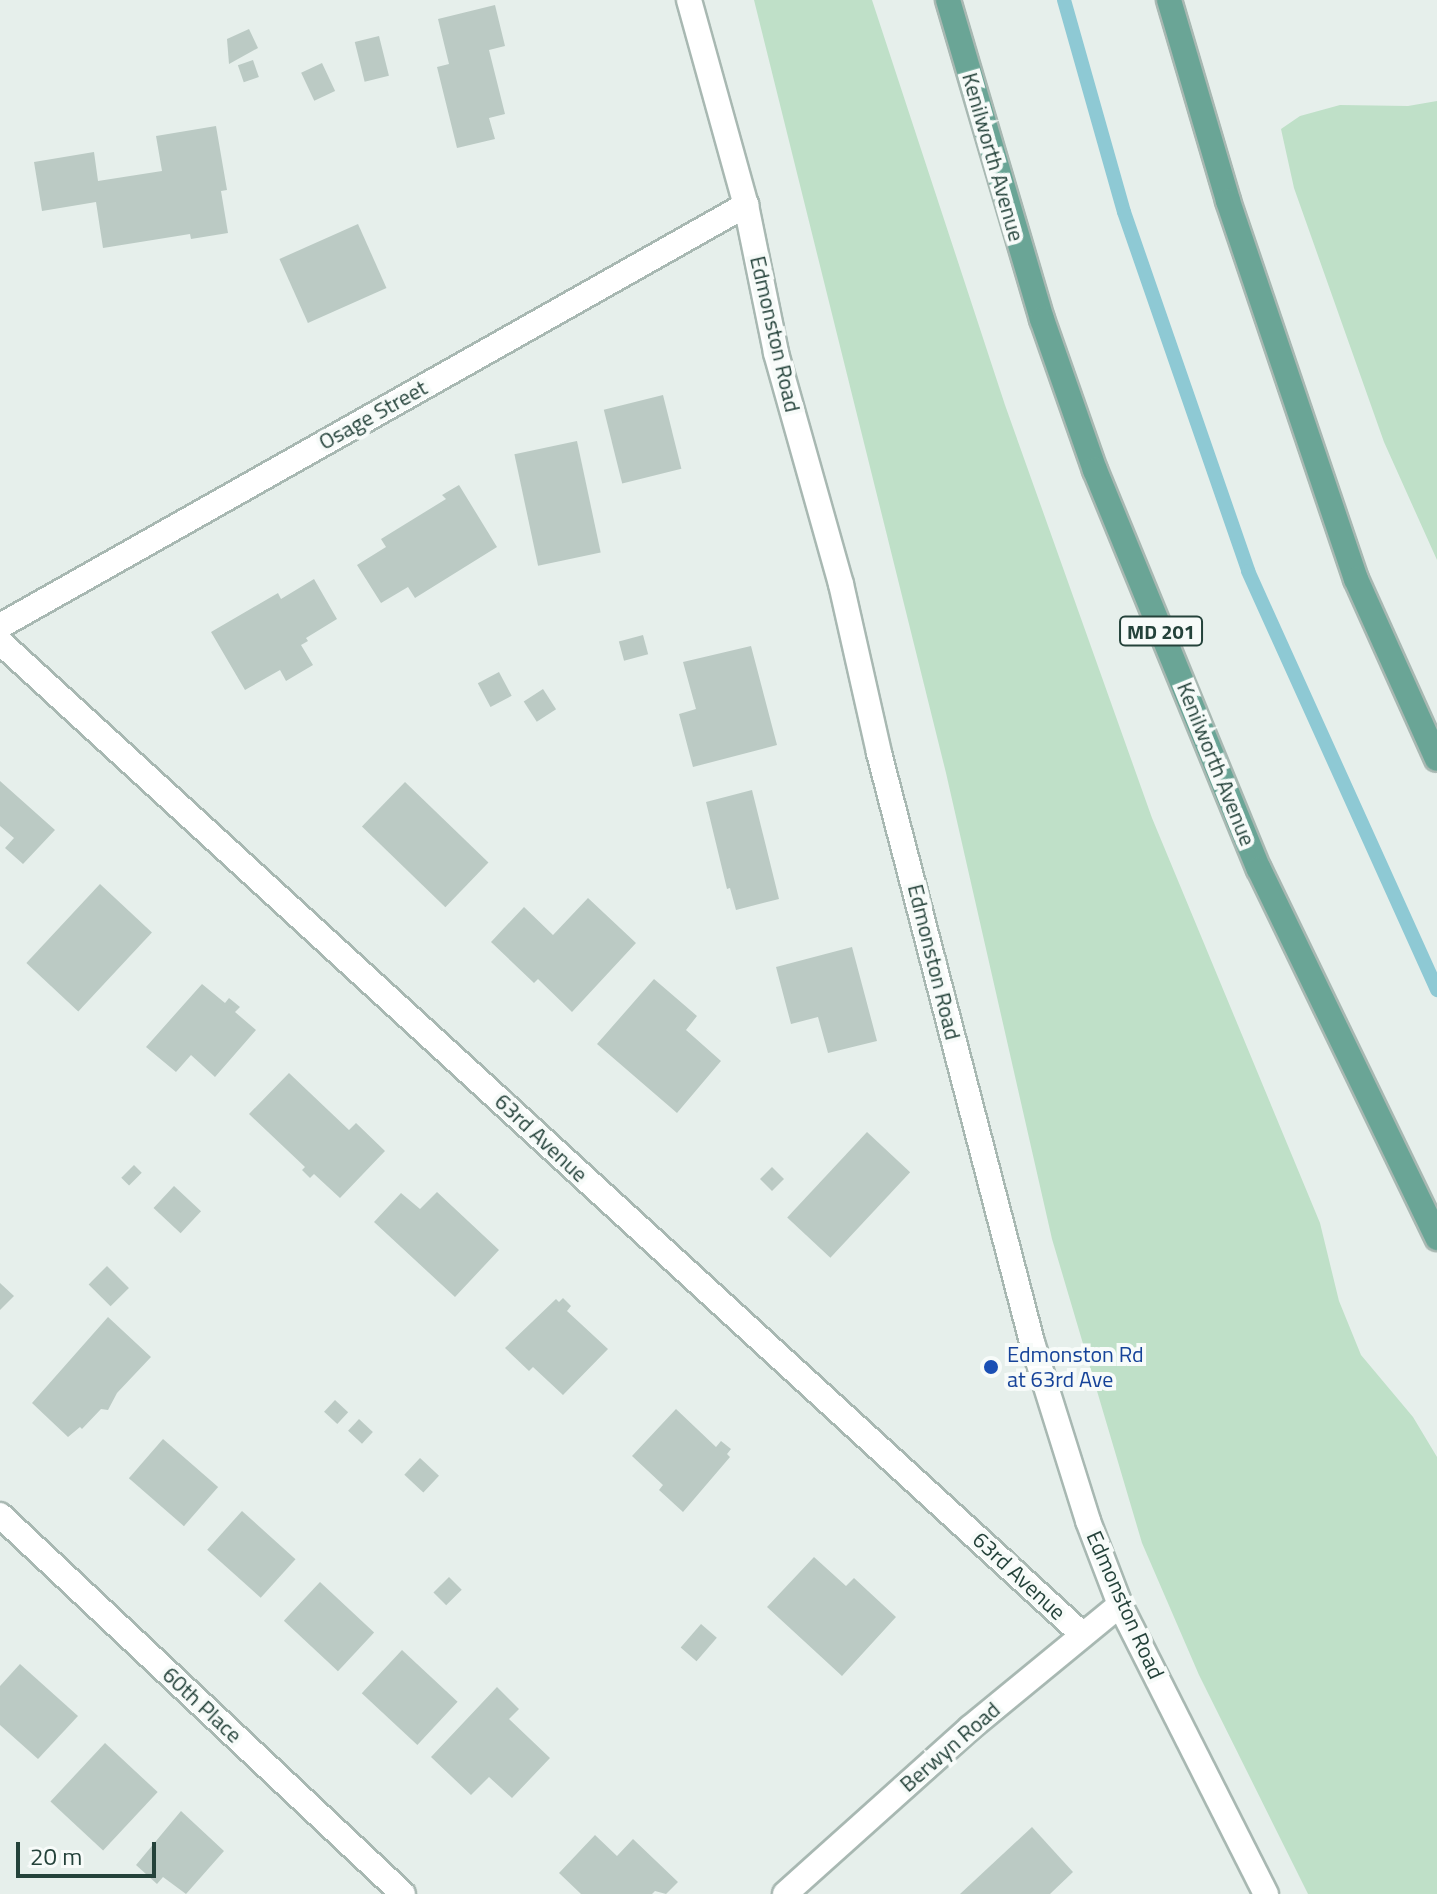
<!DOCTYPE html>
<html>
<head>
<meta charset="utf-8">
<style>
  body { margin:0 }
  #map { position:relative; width:1437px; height:1894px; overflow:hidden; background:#e6efeb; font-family:"Titillium Web",sans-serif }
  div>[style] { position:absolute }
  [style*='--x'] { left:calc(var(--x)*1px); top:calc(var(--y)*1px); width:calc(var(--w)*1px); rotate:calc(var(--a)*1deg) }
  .green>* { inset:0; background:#bfe0c8 }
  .stream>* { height:14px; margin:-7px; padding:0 7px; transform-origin:7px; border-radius:7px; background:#8ec9d4 }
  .building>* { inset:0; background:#bbcac4; transform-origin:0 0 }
  .roads { filter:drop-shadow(2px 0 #a8b8b2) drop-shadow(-2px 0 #a8b8b2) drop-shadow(0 2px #a8b8b2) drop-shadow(0 -2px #a8b8b2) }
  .street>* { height:24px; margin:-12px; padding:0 12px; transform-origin:12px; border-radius:12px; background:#fff }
  .secondary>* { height:24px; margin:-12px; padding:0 12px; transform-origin:12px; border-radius:12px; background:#fff }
  .primary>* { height:24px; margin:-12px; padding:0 12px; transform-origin:12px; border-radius:12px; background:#6aa596 }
  .dots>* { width:22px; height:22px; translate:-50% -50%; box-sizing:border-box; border:4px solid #f7fbf9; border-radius:50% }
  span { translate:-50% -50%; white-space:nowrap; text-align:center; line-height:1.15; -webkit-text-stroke:8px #f7fbf9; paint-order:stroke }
  .shield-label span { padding:2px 6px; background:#f7fbf9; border:2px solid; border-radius:6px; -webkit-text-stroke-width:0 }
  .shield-label { font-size:20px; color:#24423a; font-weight:700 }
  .street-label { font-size:22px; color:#24423a }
  .transit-label { font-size:22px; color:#164399 }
  .left { translate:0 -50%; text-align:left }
  .scale { position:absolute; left:16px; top:1842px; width:140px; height:36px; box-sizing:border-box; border:4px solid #24423a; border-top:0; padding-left:10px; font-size:24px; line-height:28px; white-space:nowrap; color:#24423a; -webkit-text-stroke:6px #f7fbf9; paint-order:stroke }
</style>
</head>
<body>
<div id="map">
  <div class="green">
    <i style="clip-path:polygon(754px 0,872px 0,1005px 405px,1152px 818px,1320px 1223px,1339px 1301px,1361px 1355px,1413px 1417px,1437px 1457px,1437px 1894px,1308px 1894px,1199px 1675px,1142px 1543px,1052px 1239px,946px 773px)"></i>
    <i style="clip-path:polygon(1437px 101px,1437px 560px,1384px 442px,1294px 188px,1281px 129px,1300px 116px,1340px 105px,1408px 106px)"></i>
  </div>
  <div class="stream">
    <i style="--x:1064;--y:0;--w:220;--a:74.2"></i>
    <i style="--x:1124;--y:212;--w:380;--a:70.9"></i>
    <i style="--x:1248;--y:571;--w:460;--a:65.7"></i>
  </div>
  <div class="building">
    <i style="clip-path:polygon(495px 5px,505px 46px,489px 50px,505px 114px,489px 118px,495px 139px,457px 148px,437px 67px,449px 64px,438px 19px)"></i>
    <i style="clip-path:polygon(249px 29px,258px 48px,229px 64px,227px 39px)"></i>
    <i style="left:379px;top:36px;width:41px;height:25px;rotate:76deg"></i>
    <i style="left:253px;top:60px;width:18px;height:16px;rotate:71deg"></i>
    <i style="left:322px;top:63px;width:31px;height:23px;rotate:65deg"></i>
    <i style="clip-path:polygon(216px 126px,227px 190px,221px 191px,228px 233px,191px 239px,190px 234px,103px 248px,96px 202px,42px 211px,34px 162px,94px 152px,98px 181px,162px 171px,156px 136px)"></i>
    <i style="left:358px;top:224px;width:70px;height:86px;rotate:66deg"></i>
    <i style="left:663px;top:395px;width:76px;height:61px;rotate:76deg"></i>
    <i style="left:577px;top:441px;width:114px;height:64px;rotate:78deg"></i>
    <i style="clip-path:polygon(459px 485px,497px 547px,415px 598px,408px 587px,381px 603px,357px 565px,386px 547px,381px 539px,446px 499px,442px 495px)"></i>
    <i style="clip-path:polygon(314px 579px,337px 619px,306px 638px,308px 641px,301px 645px,313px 665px,286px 681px,280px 670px,245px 690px,211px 632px,278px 593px,281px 599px)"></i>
    <i style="left:643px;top:635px;width:20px;height:25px;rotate:75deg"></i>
    <i style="clip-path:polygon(751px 646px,777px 745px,693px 767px,679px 714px,696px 709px,683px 662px)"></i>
    <i style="left:499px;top:672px;width:27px;height:24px;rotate:62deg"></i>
    <i style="left:543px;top:689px;width:24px;height:23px;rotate:57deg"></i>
    <i style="clip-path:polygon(0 781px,55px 830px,23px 864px,5px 848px,14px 838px,0 826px)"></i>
    <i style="left:405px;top:782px;width:116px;height:62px;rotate:44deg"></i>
    <i style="clip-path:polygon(752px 790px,779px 899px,736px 910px,730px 888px,727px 889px,706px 802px)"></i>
    <i style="left:100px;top:884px;width:71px;height:108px;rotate:43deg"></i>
    <i style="clip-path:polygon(588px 898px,636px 943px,572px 1012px,538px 979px,534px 983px,491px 942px,524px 907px,553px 935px)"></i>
    <i style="clip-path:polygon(852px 947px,877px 1041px,828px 1053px,818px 1017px,791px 1024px,776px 967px)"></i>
    <i style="clip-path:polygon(654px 979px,697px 1016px,686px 1030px,721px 1061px,677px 1113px,597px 1044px)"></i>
    <i style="clip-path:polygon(202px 984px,225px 1003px,229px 998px,240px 1007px,235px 1012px,256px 1030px,215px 1077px,191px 1055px,176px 1072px,146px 1047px)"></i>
    <i style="clip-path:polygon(289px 1073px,349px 1130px,356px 1123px,385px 1151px,340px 1198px,314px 1174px,310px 1178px,302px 1170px,305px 1167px,249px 1114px)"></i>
    <i style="left:867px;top:1132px;width:59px;height:117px;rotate:43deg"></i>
    <i style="left:134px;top:1165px;width:11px;height:18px;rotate:45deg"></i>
    <i style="left:772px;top:1167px;width:17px;height:17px;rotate:45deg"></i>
    <i style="left:174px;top:1186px;width:37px;height:30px;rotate:43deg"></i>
    <i style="clip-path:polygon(437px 1192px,499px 1250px,455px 1297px,374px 1222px,401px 1193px,420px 1209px)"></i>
    <i style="left:107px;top:1266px;width:31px;height:26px;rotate:45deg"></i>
    <i style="clip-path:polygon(0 1283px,14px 1296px,0 1310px)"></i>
    <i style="clip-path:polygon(563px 1298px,571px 1306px,567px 1311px,608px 1349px,563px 1395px,533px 1367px,529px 1371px,505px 1348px,556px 1299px,559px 1302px)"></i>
    <i style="clip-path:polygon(108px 1317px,151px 1357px,117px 1393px,108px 1410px,101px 1409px,82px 1429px,80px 1427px,68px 1437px,32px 1403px)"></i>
    <i style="left:335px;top:1400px;width:18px;height:16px;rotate:43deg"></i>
    <i style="clip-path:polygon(676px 1409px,716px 1447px,721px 1441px,731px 1449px,727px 1454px,730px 1457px,683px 1512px,659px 1490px,663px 1485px,632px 1456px)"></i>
    <i style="left:359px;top:1419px;width:19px;height:16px;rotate:43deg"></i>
    <i style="left:163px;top:1439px;width:73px;height:52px;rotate:41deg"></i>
    <i style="left:420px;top:1458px;width:26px;height:23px;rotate:43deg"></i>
    <i style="left:242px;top:1511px;width:72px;height:52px;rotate:42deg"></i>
    <i style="clip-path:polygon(814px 1557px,846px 1586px,854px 1578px,896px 1617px,842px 1676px,767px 1607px)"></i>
    <i style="left:449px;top:1577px;width:18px;height:22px;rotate:45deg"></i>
    <i style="left:320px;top:1582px;width:74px;height:53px;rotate:43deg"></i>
    <i style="left:701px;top:1624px;width:21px;height:31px;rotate:41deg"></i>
    <i style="left:402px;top:1650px;width:76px;height:59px;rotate:43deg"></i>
    <i style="clip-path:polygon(20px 1664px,78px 1716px,38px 1759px,0 1725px,0 1686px)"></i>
    <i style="clip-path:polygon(497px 1687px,519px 1709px,509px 1719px,550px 1758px,512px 1798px,489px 1777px,471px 1795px,431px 1757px)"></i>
    <i style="left:105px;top:1743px;width:72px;height:80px;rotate:43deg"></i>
    <i style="clip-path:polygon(181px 1811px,224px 1851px,186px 1894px,163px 1877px,157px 1884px,136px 1865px)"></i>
    <i style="clip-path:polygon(1032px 1827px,1073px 1872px,1050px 1894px,960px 1894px)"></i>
    <i style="clip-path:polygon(595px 1835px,617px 1856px,633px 1839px,678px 1882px,666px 1894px,655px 1891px,652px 1894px,581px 1894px,559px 1873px)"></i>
  </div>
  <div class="roads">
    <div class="street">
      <i style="--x:0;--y:626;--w:857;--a:-29.44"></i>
      <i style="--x:0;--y:642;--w:1468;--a:42.52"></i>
      <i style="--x:0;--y:1515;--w:553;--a:43.24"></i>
      <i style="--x:785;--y:1894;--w:249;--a:-41.9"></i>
      <i style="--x:970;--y:1728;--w:194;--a:-39.4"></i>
    </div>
    <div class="secondary">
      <i style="--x:689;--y:0;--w:213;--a:74.5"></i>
      <i style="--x:746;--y:205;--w:151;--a:78.5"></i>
      <i style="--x:776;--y:353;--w:240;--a:74.3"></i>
      <i style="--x:841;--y:584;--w:173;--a:77.3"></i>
      <i style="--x:879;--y:753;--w:609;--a:75.44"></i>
      <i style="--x:1032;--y:1342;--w:188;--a:72.6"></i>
      <i style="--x:1088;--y:1521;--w:90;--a:69.1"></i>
      <i style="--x:1120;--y:1605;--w:324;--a:63.2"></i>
    </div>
    <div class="primary">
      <i style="--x:948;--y:0;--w:333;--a:73.6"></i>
      <i style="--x:1042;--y:319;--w:160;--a:70.7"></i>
      <i style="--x:1095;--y:470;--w:431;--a:67.7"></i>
      <i style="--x:1259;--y:869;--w:410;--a:64.2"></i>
      <i style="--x:1169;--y:0;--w:209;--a:73.6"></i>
      <i style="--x:1228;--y:201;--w:399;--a:71.3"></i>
      <i style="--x:1356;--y:579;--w:197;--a:65.8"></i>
    </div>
  </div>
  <div class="dots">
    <i style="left:991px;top:1367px;background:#1a4fb4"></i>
  </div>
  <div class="shield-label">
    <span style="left:1161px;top:631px">MD 201</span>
  </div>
  <div class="street-label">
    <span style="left:993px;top:157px;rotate:74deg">Kenilworth Avenue</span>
    <span style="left:775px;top:334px;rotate:77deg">Edmonston Road</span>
    <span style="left:373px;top:415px;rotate:-29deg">Osage Street</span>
    <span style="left:1216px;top:764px;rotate:68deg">Kenilworth Avenue</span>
    <span style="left:934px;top:962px;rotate:76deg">Edmonston Road</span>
    <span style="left:541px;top:1138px;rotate:43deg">63rd Avenue</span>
    <span style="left:1019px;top:1576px;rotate:43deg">63rd Avenue</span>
    <span style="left:1125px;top:1605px;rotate:66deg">Edmonston Road</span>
    <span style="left:202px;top:1705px;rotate:43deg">60th Place</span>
    <span style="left:950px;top:1747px;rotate:-41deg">Berwyn Road</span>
  </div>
  <div class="transit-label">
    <span class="left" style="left:1007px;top:1367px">Edmonston Rd<br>at 63rd Ave</span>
  </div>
  <div class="scale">20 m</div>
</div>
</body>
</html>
